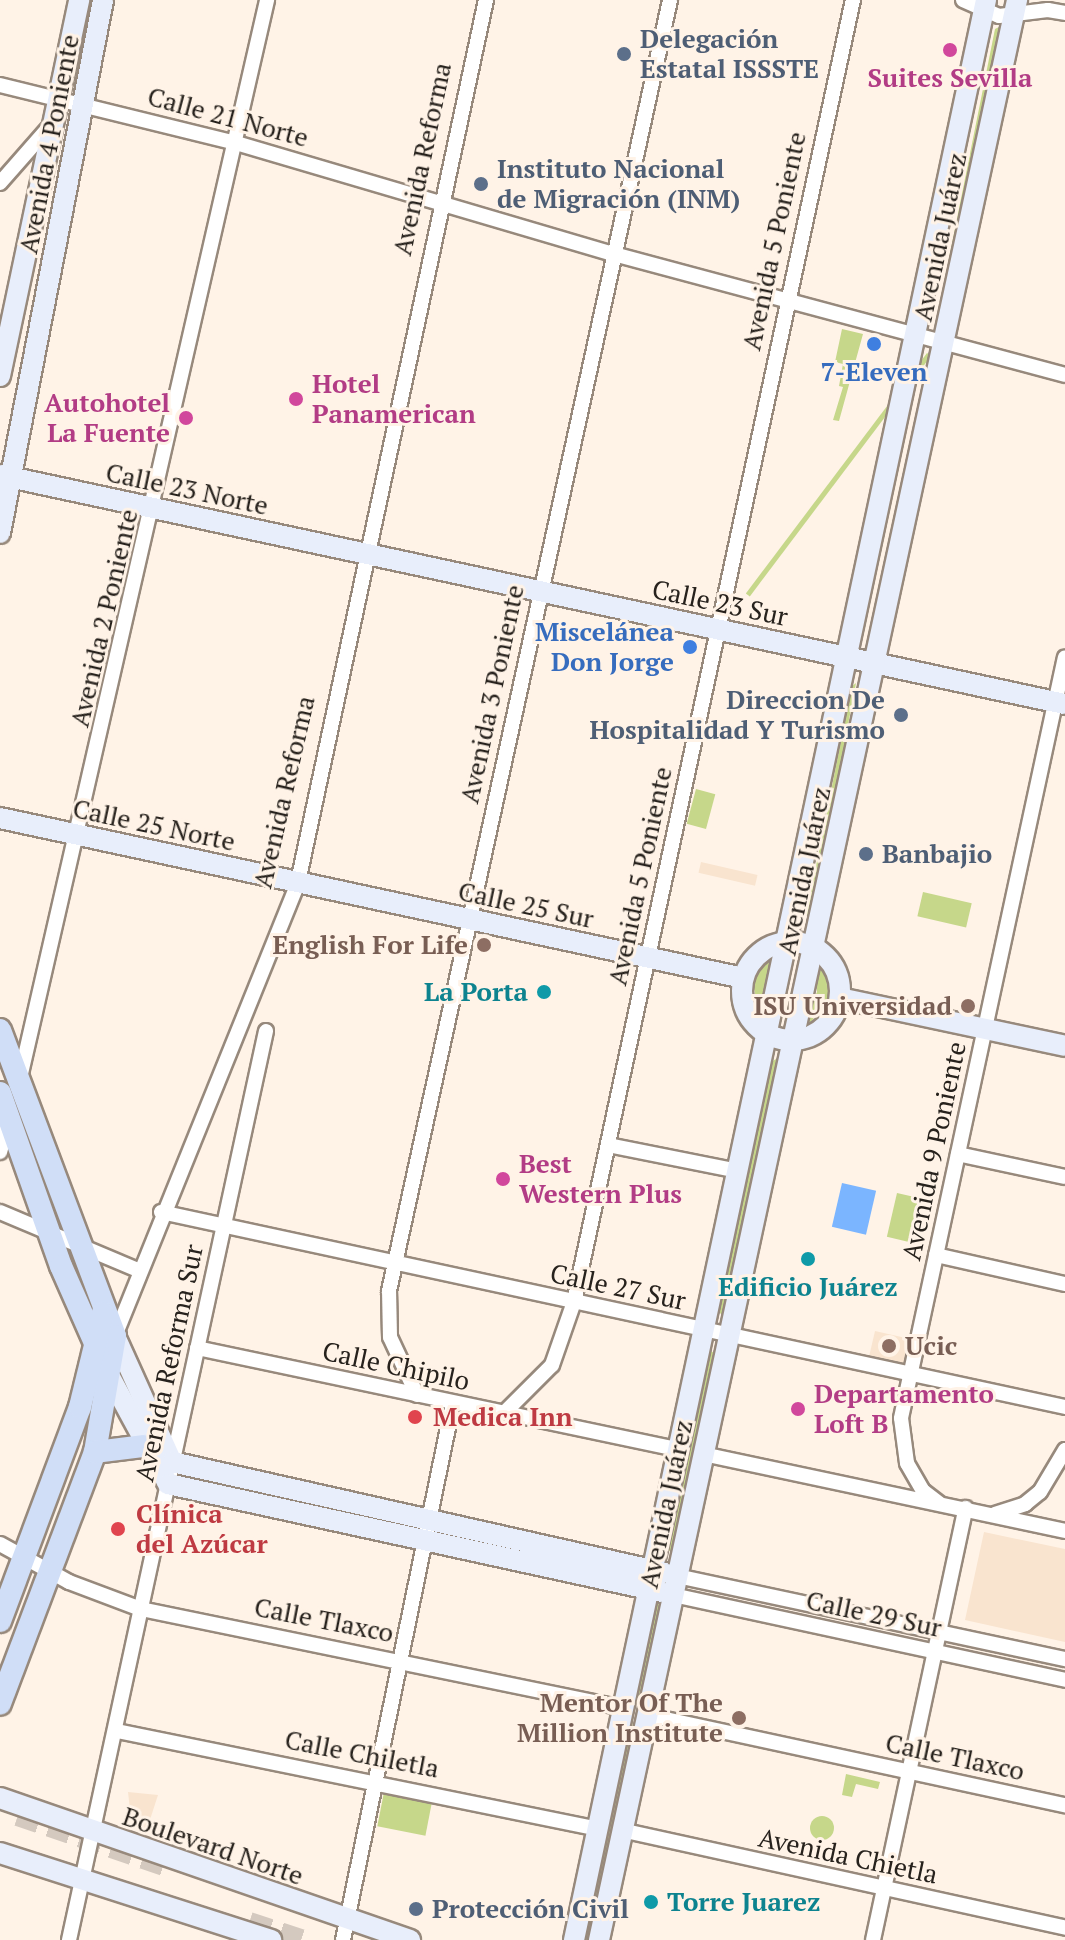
<!DOCTYPE html>
<html>
<head>
<meta charset="utf-8">
<style>
  body { margin:0 }
  #map { position:relative; width:1065px; height:1940px; overflow:hidden; background:#fff3e7; font-family:"PT Serif",serif }
  div>[style] { position:absolute }
  [style*='--x'] { left:calc(var(--x)*1px); top:calc(var(--y)*1px); width:calc(var(--w)*1px); rotate:calc(var(--a)*1deg) }
  .built>* { inset:0; background:#f9e4cf; transform-origin:0 0 }
  .green>* { inset:0; background:#c6d78a; transform-origin:0 0 }
  .round { border-radius:50% }
  .water>* { inset:0; background:#7bb5ff; transform-origin:0 0 }
  .primary-tunnel>* { height:22px; margin-top:-11px; transform-origin:0; background:repeating-linear-gradient(90deg,#d4c9bf 0 22px,transparent 0 33px) }
  .roads { filter:drop-shadow(2px 0 #97897c) drop-shadow(-2px 0 #97897c) drop-shadow(0 2px #97897c) drop-shadow(0 -2px #97897c) }
  .street>* { height:14px; margin:-7px; padding:0 7px; transform-origin:7px; border-radius:7px; background:#fff }
  .secondary>* { height:20px; margin:-10px; padding:0 10px; transform-origin:10px; border-radius:10px; background:#e8eefb }
  .secondary>.ring { margin:-10px; padding:0; box-sizing:content-box; background:none; border:20px solid #e8eefb; border-radius:50% }
  .primary>* { height:22px; margin:-11px; padding:0 11px; transform-origin:11px; border-radius:11px; background:#d0def7 }
  .dots>* { width:22px; height:22px; translate:-50% -50%; box-sizing:border-box; border:4px solid #fff3e7; border-radius:50% }
  span { translate:-50% -50%; white-space:nowrap; text-align:center; line-height:1.15; -webkit-text-stroke:6px #fff3e7; paint-order:stroke }
  .service-label { font-size:26px; color:#4e5e75; font-weight:700 }
  .left { translate:0 -50%; text-align:left }
  .right { translate:-100% -50%; text-align:right }
  .hotel-label { font-size:26px; color:#b23c85; font-weight:700 }
  .street-label { font-size:26px; color:#27221d }
  .shop-label { font-size:26px; color:#366cbe; font-weight:700 }
  .education-label { font-size:26px; color:#785e54; font-weight:700 }
  .culture-label { font-size:26px; color:#0d838f; font-weight:700 }
  .health-label { font-size:26px; color:#be3a42; font-weight:700 }
</style>
</head>
<body>
<div id="map">
  <div class="built">
    <i style="left:701px;top:862px;width:58px;height:11px;rotate:13deg"></i>
    <i style="left:875px;top:1331px;width:35px;height:26px;rotate:13deg"></i>
    <i style="clip-path:polygon(984px 1532px,1065px 1549px,1065px 1642px,965px 1620px)"></i>
    <i style="clip-path:polygon(128px 1792px,158px 1795px,146px 1832px,132px 1828px)"></i>
  </div>
  <div class="green">
    <i style="clip-path:polygon(999px 27px,939px 323px,936px 323px,995px 29px)"></i>
    <i style="clip-path:polygon(842px 329px,863px 334px,839px 421px,833px 420px,843px 387px,839px 386px,843px 364px,835px 362px)"></i>
    <i style="left:927px;top:353px;width:5px;height:301px;rotate:37deg"></i>
    <i style="clip-path:polygon(856px 683px,812px 914px,806px 916px,852px 686px)"></i>
    <i style="left:696px;top:789px;width:20px;height:36px;rotate:15deg"></i>
    <i style="left:923px;top:892px;width:50px;height:25px;rotate:13deg"></i>
    <i style="clip-path:polygon(774px 950px,778px 957px,765px 981px,767px 1010px,759px 1014px,752px 979px,766px 953px)"></i>
    <i style="clip-path:polygon(819px 961px,826px 964px,830px 996px,808px 1026px,803px 1020px,817px 992px,814px 966px)"></i>
    <i style="clip-path:polygon(776px 1059px,779px 1062px,723px 1315px,718px 1312px,771px 1062px)"></i>
    <i style="left:897px;top:1193px;width:27px;height:45px;rotate:13deg"></i>
    <i style="clip-path:polygon(709px 1350px,716px 1354px,671px 1552px,666px 1548px)"></i>
    <i style="clip-path:polygon(655px 1602px,662px 1604px,637px 1704px,634px 1702px)"></i>
    <i style="clip-path:polygon(633px 1722px,591px 1940px,582px 1940px,629px 1725px)"></i>
    <i style="clip-path:polygon(846px 1774px,880px 1782px,878px 1789px,856px 1784px,852px 1797px,842px 1795px)"></i>
    <i style="left:384px;top:1792px;width:49px;height:35px;rotate:11deg"></i>
    <i class="round" style="left:810px;top:1816px;width:24px;height:24px"></i>
  </div>
  <div class="water">
    <i style="left:842px;top:1183px;width:35px;height:45px;rotate:13deg"></i>
  </div>
  <div class="primary-tunnel">
    <i style="--x:18;--y:1815;--w:157;--a:18.9"></i>
    <i style="--x:249;--y:1923;--w:55;--a:18.1"></i>
  </div>
  <div class="roads">
    <div class="street">
      <i style="--x:963;--y:0;--w:39;--a:24"></i>
      <i style="--x:999;--y:16;--w:49;--a:-7"></i>
      <i style="--x:1048;--y:10;--w:17;--a:10"></i>
      <i style="--x:0;--y:85;--w:243;--a:13.8"></i>
      <i style="--x:236;--y:143;--w:394;--a:16.4"></i>
      <i style="--x:614;--y:254;--w:467;--a:15"></i>
      <i style="--x:0;--y:183;--w:77;--a:-48.7"></i>
      <i style="--x:20;--y:1078;--w:1106;--a:-77.09"></i>
      <i style="--x:608;--y:1145;--w:133;--a:11.3"></i>
      <i style="--x:0;--y:1152;--w:32;--a:-74"></i>
      <i style="--x:958;--y:1154;--w:109;--a:12.1"></i>
      <i style="--x:0;--y:1212;--w:150;--a:22.8"></i>
      <i style="--x:161;--y:1212;--w:925;--a:12.17"></i>
      <i style="--x:936;--y:1255;--w:132;--a:12.7"></i>
      <i style="--x:115;--y:1336;--w:489;--a:-68"></i>
      <i style="--x:298;--y:882;--w:902;--a:-77.97"></i>
      <i style="--x:197;--y:1348;--w:493;--a:11.9"></i>
      <i style="--x:417;--y:1395;--w:64;--a:-115"></i>
      <i style="--x:390;--y:1337;--w:46;--a:-91.2"></i>
      <i style="--x:389;--y:1291;--w:1321;--a:-77.72"></i>
      <i style="--x:505;--y:1412;--w:66;--a:-45"></i>
      <i style="--x:552;--y:1365;--w:67;--a:-70.8"></i>
      <i style="--x:574;--y:1302;--w:1332;--a:-77.91"></i>
      <i style="--x:703;--y:1454;--w:370;--a:12"></i>
      <i style="--x:939;--y:1503;--w:20;--a:-143"></i>
      <i style="--x:923;--y:1491;--w:32;--a:-120"></i>
      <i style="--x:907;--y:1463;--w:45;--a:-97.6"></i>
      <i style="--x:901;--y:1418;--w:778;--a:-77.84"></i>
      <i style="--x:995;--y:1514;--w:32;--a:-18"></i>
      <i style="--x:1025;--y:1504;--w:19;--a:-39"></i>
      <i style="--x:1040;--y:1492;--w:49;--a:-59.2"></i>
      <i style="--x:0;--y:1544;--w:79;--a:28.8"></i>
      <i style="--x:69;--y:1582;--w:77;--a:20.6"></i>
      <i style="--x:141;--y:1609;--w:492;--a:11.6"></i>
      <i style="--x:677;--y:1576;--w:397;--a:12.1"></i>
      <i style="--x:673;--y:1595;--w:401;--a:12.2"></i>
      <i style="--x:647;--y:1715;--w:428;--a:12.2"></i>
      <i style="--x:117;--y:1731;--w:491;--a:11.5"></i>
      <i style="--x:621;--y:1830;--w:455;--a:12.4"></i>
      <i style="--x:69;--y:1940;--w:930;--a:-77.77"></i>
      <i style="--x:343;--y:1940;--w:548;--a:-78.42"></i>
      <i style="--x:873;--y:1940;--w:442;--a:-77.9"></i>
    </div>
    <div class="secondary">
      <i style="--x:0;--y:376;--w:384;--a:-78.1"></i>
      <i style="--x:0;--y:475;--w:1089;--a:12.14"></i>
      <i style="--x:0;--y:533;--w:543;--a:-79.06"></i>
      <i style="--x:0;--y:818;--w:760;--a:12.15"></i>
      <i class="ring" style="left:742px;top:942px;width:78px;height:78px"></i>
      <i style="--x:840;--y:998;--w:230;--a:12"></i>
      <i style="--x:115;--y:1336;--w:138;--a:65.7"></i>
      <i style="--x:172;--y:1462;--w:505;--a:12.69"></i>
      <i style="--x:110;--y:1377;--w:122;--a:61.5"></i>
      <i style="--x:168;--y:1484;--w:506;--a:12.33"></i>
      <i style="--x:0;--y:1798;--w:434;--a:19.1"></i>
      <i style="--x:0;--y:1853;--w:285;--a:17.8"></i>
      <i style="--x:574;--y:1940;--w:1983;--a:-78.01"></i>
      <i style="--x:599;--y:1940;--w:1985;--a:-77.84"></i>
    </div>
    <div class="primary">
      <i style="--x:0;--y:1030;--w:327;--a:69.4"></i>
      <i style="--x:115;--y:1336;--w:118;--a:99.8"></i>
      <i style="--x:95;--y:1452;--w:269;--a:110.7"></i>
      <i style="--x:0;--y:1093;--w:183;--a:70.6"></i>
      <i style="--x:61;--y:1266;--w:92;--a:66.2"></i>
      <i style="--x:95;--y:1452;--w:49;--a:-7"></i>
      <i style="--x:0;--y:1621;--w:228;--a:-69.5"></i>
      <i style="--x:80;--y:1407;--w:97;--a:-76.3"></i>
    </div>
  </div>
  <div class="dots">
    <i style="left:950px;top:50px;background:#d1479c"></i>
    <i style="left:624px;top:54px;background:#5c6f8a"></i>
    <i style="left:481px;top:184px;background:#5c6f8a"></i>
    <i style="left:874px;top:344px;background:#3f7fe0"></i>
    <i style="left:296px;top:399px;background:#d1479c"></i>
    <i style="left:186px;top:418px;background:#d1479c"></i>
    <i style="left:690px;top:647px;background:#3f7fe0"></i>
    <i style="left:901px;top:715px;background:#5c6f8a"></i>
    <i style="left:866px;top:854px;background:#5c6f8a"></i>
    <i style="left:484px;top:945px;background:#8d6e63"></i>
    <i style="left:544px;top:992px;background:#0f9aa8"></i>
    <i style="left:968px;top:1006px;background:#8d6e63"></i>
    <i style="left:503px;top:1179px;background:#d1479c"></i>
    <i style="left:808px;top:1259px;background:#0f9aa8"></i>
    <i style="left:889px;top:1346px;background:#8d6e63"></i>
    <i style="left:798px;top:1409px;background:#d1479c"></i>
    <i style="left:415px;top:1417px;background:#e0444e"></i>
    <i style="left:118px;top:1529px;background:#e0444e"></i>
    <i style="left:739px;top:1718px;background:#8d6e63"></i>
    <i style="left:651px;top:1902px;background:#0f9aa8"></i>
    <i style="left:416px;top:1909px;background:#5c6f8a"></i>
  </div>
  <div class="service-label">
    <span class="left" style="left:640px;top:54px">Delegación<br>Estatal ISSSTE</span>
    <span class="left" style="left:497px;top:184px">Instituto Nacional<br>de Migración (INM)</span>
    <span class="right" style="left:885px;top:715px">Direccion De<br>Hospitalidad Y Turismo</span>
    <span class="left" style="left:882px;top:854px">Banbajio</span>
    <span class="left" style="left:432px;top:1909px">Protección Civil</span>
  </div>
  <div class="hotel-label">
    <span style="left:950px;top:78px">Suites Sevilla</span>
    <span class="left" style="left:312px;top:399px">Hotel<br>Panamerican</span>
    <span class="right" style="left:170px;top:418px">Autohotel<br>La Fuente</span>
    <span class="left" style="left:519px;top:1179px">Best<br>Western Plus</span>
    <span class="left" style="left:814px;top:1409px">Departamento<br>Loft B</span>
  </div>
  <div class="street-label">
    <span style="left:228px;top:117px;rotate:15deg">Calle 21 Norte</span>
    <span style="left:49px;top:144px;rotate:-79deg">Avenida 4 Poniente</span>
    <span style="left:422px;top:159px;rotate:-78deg">Avenida Reforma</span>
    <span style="left:940px;top:237px;rotate:-78deg">Avenida Juárez</span>
    <span style="left:774px;top:241px;rotate:-78deg">Avenida 5 Poniente</span>
    <span style="left:187px;top:489px;rotate:12deg">Calle 23 Norte</span>
    <span style="left:720px;top:603px;rotate:12deg">Calle 23 Sur</span>
    <span style="left:104px;top:618px;rotate:-77deg">Avenida 2 Poniente</span>
    <span style="left:492px;top:694px;rotate:-78deg">Avenida 3 Poniente</span>
    <span style="left:284px;top:792px;rotate:-77deg">Avenida Reforma</span>
    <span style="left:154px;top:825px;rotate:12deg">Calle 25 Norte</span>
    <span style="left:804px;top:871px;rotate:-78deg">Avenida Juárez</span>
    <span style="left:640px;top:876px;rotate:-78deg">Avenida 5 Poniente</span>
    <span style="left:526px;top:905px;rotate:12deg">Calle 25 Sur</span>
    <span style="left:934px;top:1151px;rotate:-78deg">Avenida 9 Poniente</span>
    <span style="left:618px;top:1287px;rotate:12deg">Calle 27 Sur</span>
    <span style="left:169px;top:1363px;rotate:-78deg">Avenida Reforma Sur</span>
    <span style="left:396px;top:1366px;rotate:12deg">Calle Chipilo</span>
    <span style="left:666px;top:1504px;rotate:-78deg">Avenida Juárez</span>
    <span style="left:874px;top:1614px;rotate:12deg">Calle 29 Sur</span>
    <span style="left:324px;top:1620px;rotate:11deg">Calle Tlaxco</span>
    <span style="left:362px;top:1754px;rotate:11deg">Calle Chiletla</span>
    <span style="left:955px;top:1757px;rotate:12deg">Calle Tlaxco</span>
    <span style="left:213px;top:1846px;rotate:19deg">Boulevard Norte</span>
    <span style="left:848px;top:1856px;rotate:12deg">Avenida Chietla</span>
  </div>
  <div class="shop-label">
    <span style="left:874px;top:372px">7-Eleven</span>
    <span class="right" style="left:674px;top:647px">Miscelánea<br>Don Jorge</span>
  </div>
  <div class="education-label">
    <span class="right" style="left:468px;top:945px">English For Life</span>
    <span class="right" style="left:952px;top:1006px">ISU Universidad</span>
    <span class="left" style="left:905px;top:1346px">Ucic</span>
    <span class="right" style="left:723px;top:1718px">Mentor Of The<br>Million Institute</span>
  </div>
  <div class="culture-label">
    <span class="right" style="left:528px;top:992px">La Porta</span>
    <span style="left:808px;top:1287px">Edificio Juárez</span>
    <span class="left" style="left:667px;top:1902px">Torre Juarez</span>
  </div>
  <div class="health-label">
    <span class="left" style="left:433px;top:1417px">Medica Inn</span>
    <span class="left" style="left:136px;top:1529px">Clínica<br>del Azúcar</span>
  </div>
</div>
</body>
</html>
